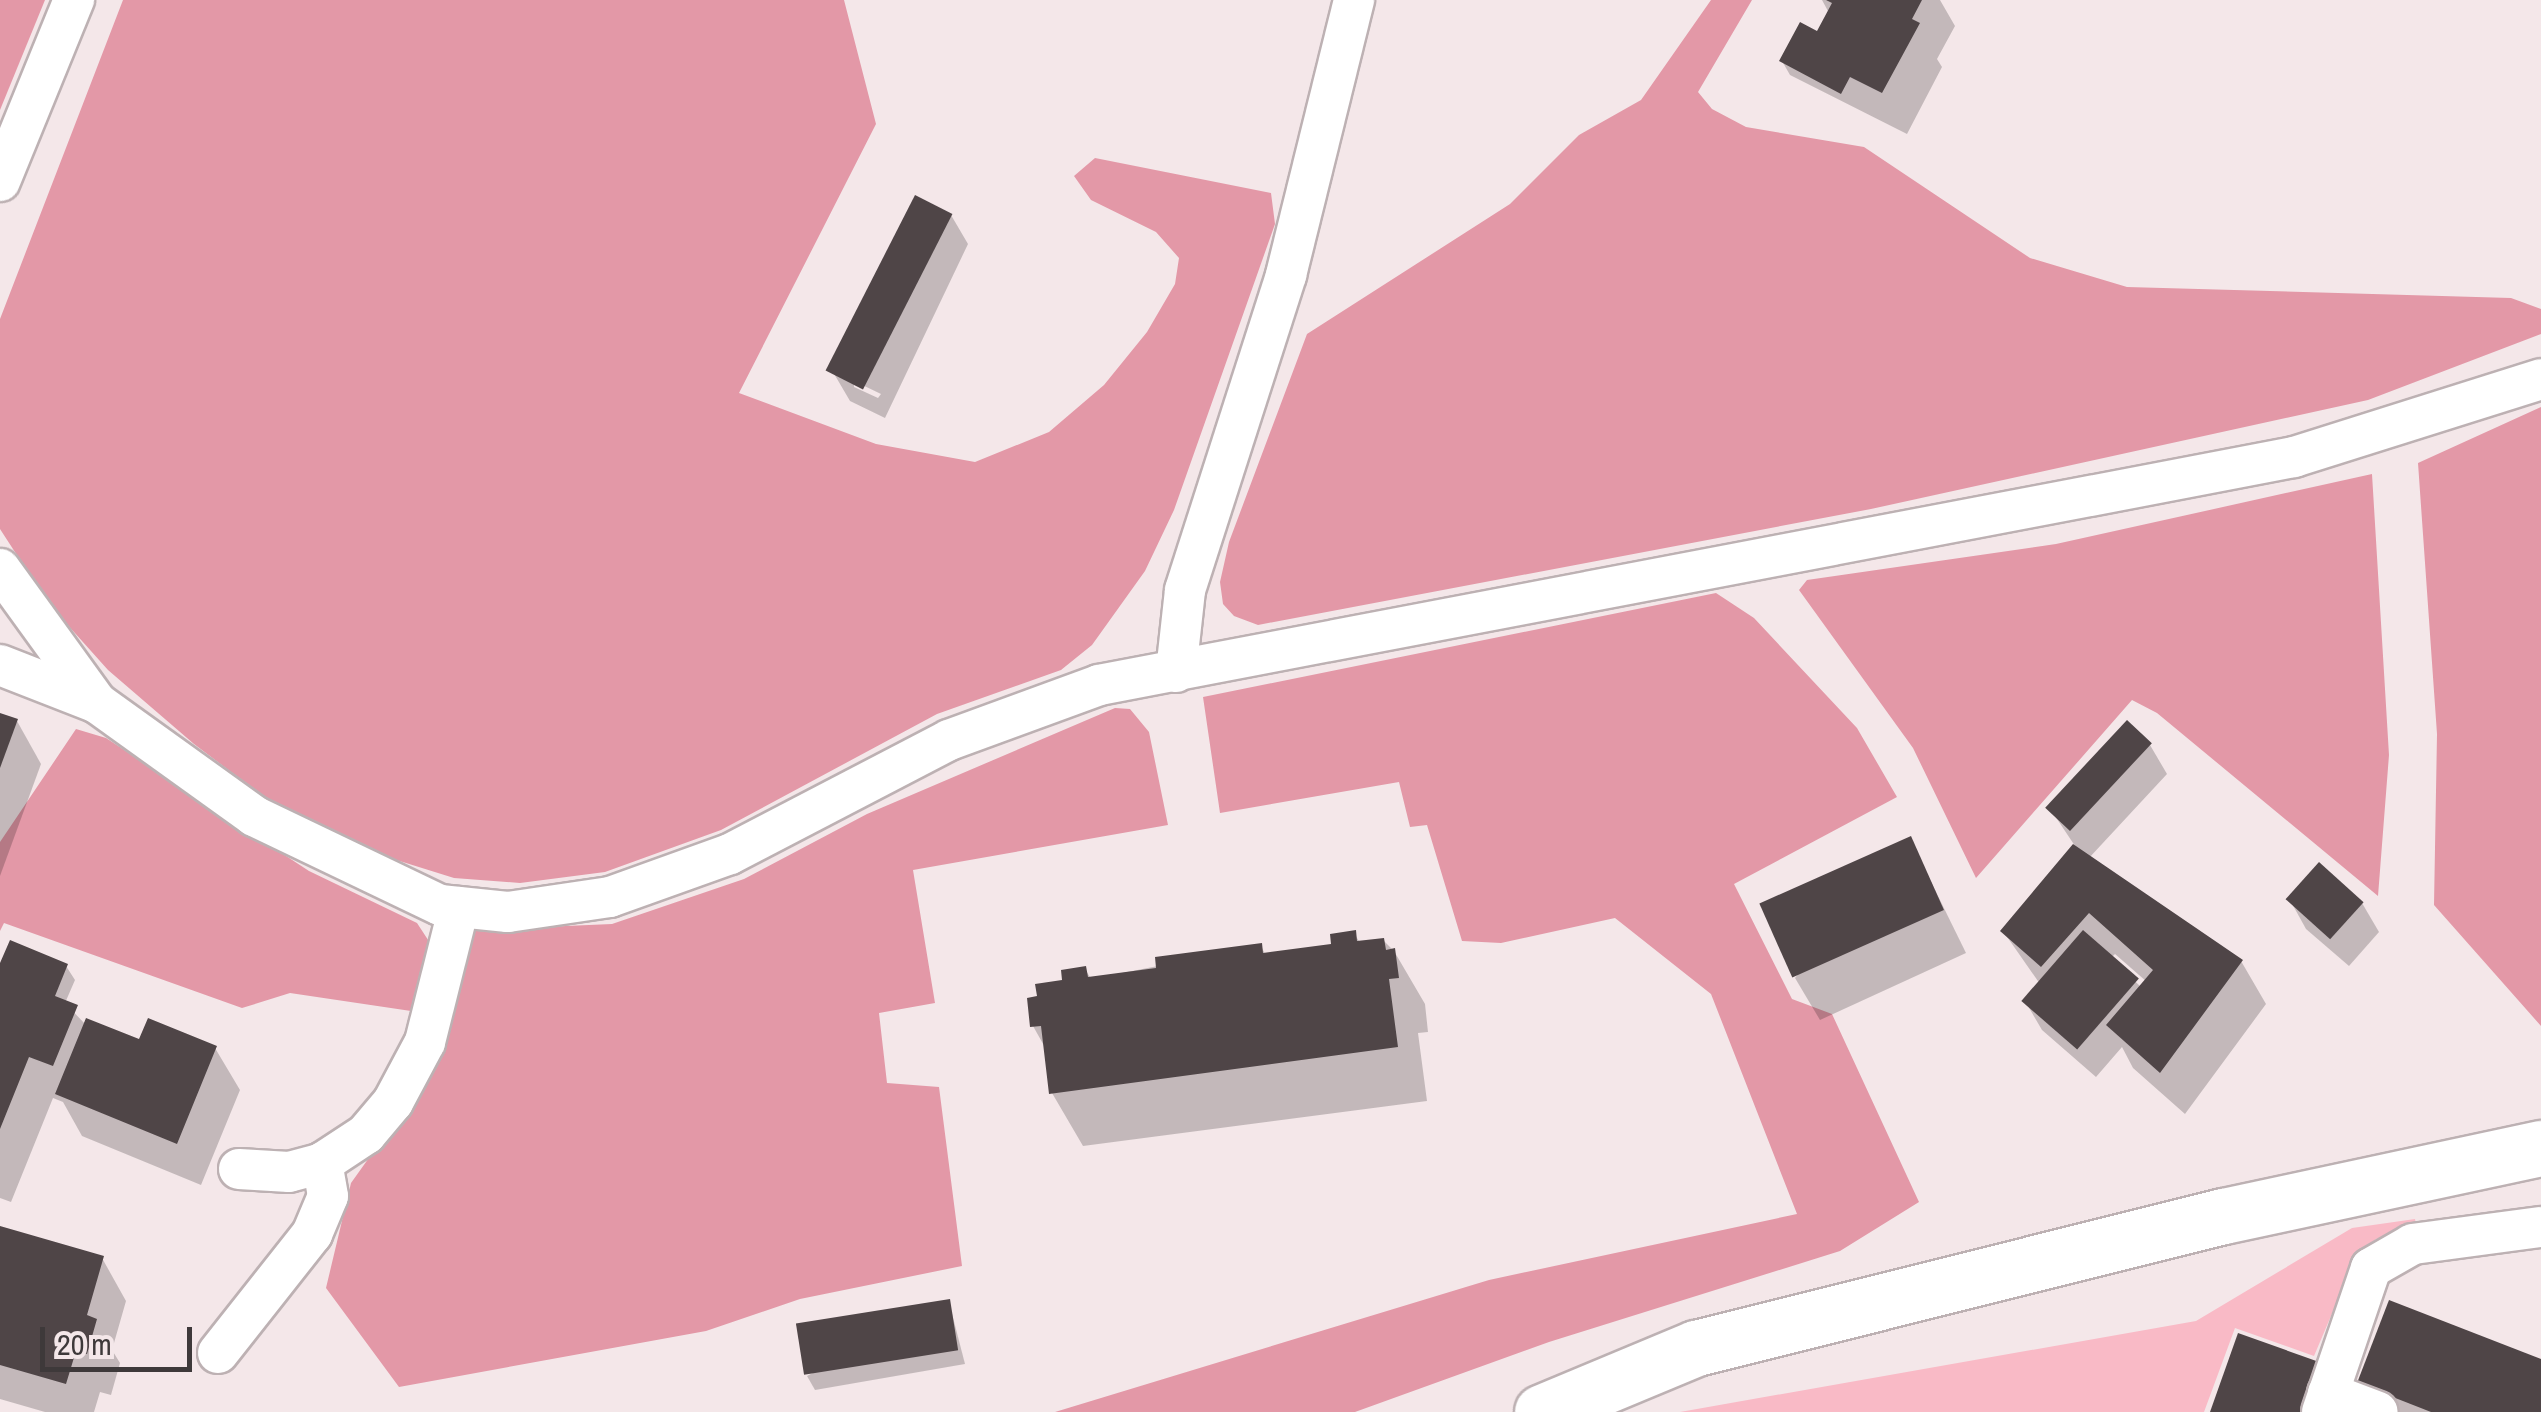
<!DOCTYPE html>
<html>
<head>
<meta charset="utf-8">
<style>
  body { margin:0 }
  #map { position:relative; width:2541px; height:1412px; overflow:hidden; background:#f4e7e9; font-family:"Archivo Narrow",sans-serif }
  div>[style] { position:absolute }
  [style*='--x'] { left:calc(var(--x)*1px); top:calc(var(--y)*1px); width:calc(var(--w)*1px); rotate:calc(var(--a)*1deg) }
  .green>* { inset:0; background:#f9bac6 }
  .forest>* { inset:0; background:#e398a7 }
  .shadow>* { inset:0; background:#0003 }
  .building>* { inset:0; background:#4f4547; transform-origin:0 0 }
  .roads { filter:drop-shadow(2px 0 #bdb1b3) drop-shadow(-2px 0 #bdb1b3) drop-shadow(0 2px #bdb1b3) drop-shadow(0 -2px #bdb1b3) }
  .street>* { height:40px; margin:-20px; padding:0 20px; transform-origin:20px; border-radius:20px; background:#fff }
  .secondary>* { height:55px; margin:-27.5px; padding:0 27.5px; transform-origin:27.5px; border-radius:27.5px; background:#fff }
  span { translate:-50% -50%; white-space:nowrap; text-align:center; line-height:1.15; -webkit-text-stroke:10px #f4e7e9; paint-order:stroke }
  .scale { position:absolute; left:40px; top:1327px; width:152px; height:45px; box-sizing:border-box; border:5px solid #3e393a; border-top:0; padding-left:12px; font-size:30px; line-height:35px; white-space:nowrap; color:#3e393a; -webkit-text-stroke:8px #f4e7e9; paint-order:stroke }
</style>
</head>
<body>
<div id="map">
  <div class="green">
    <i style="clip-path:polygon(2415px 1219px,2417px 1230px,2376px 1239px,2356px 1257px,2314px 1356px,2235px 1328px,2204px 1412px,1680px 1412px,2196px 1321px,2352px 1228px)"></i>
  </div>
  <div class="forest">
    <i style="clip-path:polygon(0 0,45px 0,0 110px)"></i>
    <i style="clip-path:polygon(123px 0,844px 0,876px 124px,739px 393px,876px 444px,975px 462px,1049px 432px,1104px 385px,1147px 332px,1175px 284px,1179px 258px,1156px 232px,1091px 200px,1074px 176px,1095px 158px,1271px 193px,1275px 224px,1174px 510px,1145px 571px,1092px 645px,1061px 670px,937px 714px,721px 830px,605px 872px,520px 883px,454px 878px,374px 853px,263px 796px,194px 744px,108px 670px,48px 603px,0 529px,0 319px)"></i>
    <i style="clip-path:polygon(1711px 0,1752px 0,1698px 92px,1712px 109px,1746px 127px,1864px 147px,2030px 258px,2127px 287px,2511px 298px,2541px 309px,2541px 334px,2368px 400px,1871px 509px,1258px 625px,1234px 616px,1223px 604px,1220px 582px,1229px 542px,1307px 334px,1510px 204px,1579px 135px,1641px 100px)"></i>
    <i style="clip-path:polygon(2541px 407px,2541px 1026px,2434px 905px,2437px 734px,2418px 463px)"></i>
    <i style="clip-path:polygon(2372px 474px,2389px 755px,2378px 896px,2157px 713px,2132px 700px,1976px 878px,1913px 748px,1799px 590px,1807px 580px,2056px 544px)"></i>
    <i style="clip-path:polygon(1716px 593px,1754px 618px,1857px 728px,1897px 797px,1734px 884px,1792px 999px,1832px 1014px,1919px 1202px,1840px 1251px,1549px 1342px,1355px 1412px,1055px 1412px,1489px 1280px,1797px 1214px,1711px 994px,1615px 918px,1501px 943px,1462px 941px,1427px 825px,1410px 827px,1399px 782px,1220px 813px,1203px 697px)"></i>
    <i style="clip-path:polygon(1115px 708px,1130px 709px,1149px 732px,1168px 825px,913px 870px,935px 1003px,879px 1013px,887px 1083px,939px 1087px,962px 1266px,800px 1299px,706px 1331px,399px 1387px,326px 1288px,351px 1183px,436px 1064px,474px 930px,612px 924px,744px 879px,867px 814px)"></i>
    <i style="clip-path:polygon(76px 729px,106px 738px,309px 871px,417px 923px,434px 949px,411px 1011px,290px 993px,242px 1008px,4px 923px,0 931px,0 842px)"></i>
  </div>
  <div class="shadow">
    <i style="clip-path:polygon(1822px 0,1940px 0,1955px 26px,1937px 59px,1942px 67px,1907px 134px,1790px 75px,1782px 61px,1817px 36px,1829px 13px)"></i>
    <i style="clip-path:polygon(evenodd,951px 215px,968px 244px,885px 418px,850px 401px,833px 372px,951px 215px,854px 381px,881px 394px,878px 398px,854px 387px,854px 381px)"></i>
    <i style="clip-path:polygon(0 715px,17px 721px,41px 764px,0 876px)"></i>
    <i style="clip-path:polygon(evenodd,2150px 745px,2167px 774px,2089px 858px,2241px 961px,2266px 1004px,2185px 1114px,2133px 1068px,2122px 1047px,2096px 1077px,2042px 1030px,2025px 1001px,2040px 984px,2003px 931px,2075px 846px,2049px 807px,2150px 745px,2115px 954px,2147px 982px,2142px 988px,2111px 958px,2115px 954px)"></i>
    <i style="clip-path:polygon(1910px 839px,1966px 953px,1820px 1020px,1795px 978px)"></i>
    <i style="clip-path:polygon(2290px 900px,2362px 903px,2379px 932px,2349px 966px,2306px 929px)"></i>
    <i style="clip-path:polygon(1354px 933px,1360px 943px,1383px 940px,1394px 951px,1425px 1004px,1428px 1032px,1418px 1033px,1427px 1101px,1083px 1146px,1052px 1093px,1047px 1051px,1033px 1026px,1065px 982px,1085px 969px,1091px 979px,1261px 946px,1266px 956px,1334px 946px)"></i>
    <i style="clip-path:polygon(66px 966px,75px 980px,65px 1003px,86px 1025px,140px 1043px,215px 1048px,240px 1090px,201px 1185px,82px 1136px,63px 1102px,53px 1098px,11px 1202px,0 1198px,0 970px)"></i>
    <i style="clip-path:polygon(0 1231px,102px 1258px,126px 1301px,112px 1350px,120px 1363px,111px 1395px,100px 1392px,94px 1412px,45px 1412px,0 1399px)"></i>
    <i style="clip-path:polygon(949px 1302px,965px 1364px,815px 1390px,807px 1376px)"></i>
    <i style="clip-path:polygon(2541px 1361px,2541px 1412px,2376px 1412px,2360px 1383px)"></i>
  </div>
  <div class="building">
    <i style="clip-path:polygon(1826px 0,1922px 0,1912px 19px,1920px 23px,1882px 93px,1850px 77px,1841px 94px,1779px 61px,1800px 22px,1817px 31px,1832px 3px)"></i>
    <i style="left:915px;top:195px;width:42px;height:197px;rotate:27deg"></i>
    <i style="clip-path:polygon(0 713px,18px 719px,0 768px)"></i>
    <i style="left:2127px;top:720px;width:34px;height:120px;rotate:43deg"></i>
    <i style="left:1911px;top:836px;width:81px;height:166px;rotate:66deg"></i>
    <i style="clip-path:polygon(2073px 844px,2243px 960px,2160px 1073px,2106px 1025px,2153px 970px,2089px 913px,2041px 967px,2000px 931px)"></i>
    <i style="left:2319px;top:862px;width:60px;height:50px;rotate:42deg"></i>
    <i style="clip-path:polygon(1356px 930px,1357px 941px,1384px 938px,1386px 950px,1395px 948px,1399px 978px,1389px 979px,1398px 1047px,1049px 1094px,1041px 1026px,1030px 1027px,1027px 998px,1037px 996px,1035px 984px,1062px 980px,1061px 970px,1086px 966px,1088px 977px,1156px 968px,1155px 957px,1262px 943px,1263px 953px,1331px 944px,1330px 934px)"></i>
    <i style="left:2083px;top:930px;width:74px;height:94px;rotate:41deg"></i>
    <i style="clip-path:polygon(10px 940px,68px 964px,55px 996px,78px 1005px,53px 1066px,29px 1057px,0 1129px,0 963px)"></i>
    <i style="clip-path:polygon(86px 1018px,139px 1039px,148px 1018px,217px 1046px,177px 1144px,55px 1094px)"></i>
    <i style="clip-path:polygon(0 1226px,104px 1256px,87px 1315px,97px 1319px,87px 1354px,76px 1351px,66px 1384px,0 1365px)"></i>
    <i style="left:950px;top:1299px;width:52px;height:156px;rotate:81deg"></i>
    <i style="clip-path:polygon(2389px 1300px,2541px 1359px,2541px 1412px,2431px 1412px,2357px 1383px)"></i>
    <i style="clip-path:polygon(2238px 1333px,2322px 1363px,2304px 1412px,2210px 1412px)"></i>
  </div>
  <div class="roads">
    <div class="street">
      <i style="--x:0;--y:181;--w:196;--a:-67.8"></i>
      <i style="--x:0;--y:569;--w:165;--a:54.1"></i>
      <i style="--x:97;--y:703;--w:193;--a:35.7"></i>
      <i style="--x:254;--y:816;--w:206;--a:25.6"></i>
      <i style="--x:440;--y:905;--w:68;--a:5.9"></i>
      <i style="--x:508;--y:912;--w:103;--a:-8.4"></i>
      <i style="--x:610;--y:897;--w:127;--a:-19.7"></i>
      <i style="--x:730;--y:854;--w:247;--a:-27.5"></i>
      <i style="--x:949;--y:740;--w:160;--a:-20.1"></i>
      <i style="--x:1099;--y:685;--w:1217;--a:-10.8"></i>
      <i style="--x:2294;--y:457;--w:259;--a:-17.5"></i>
      <i style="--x:0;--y:665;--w:104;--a:21.4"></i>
      <i style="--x:1176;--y:672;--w:82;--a:-83.7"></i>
      <i style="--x:1185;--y:590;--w:331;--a:-72.2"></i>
      <i style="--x:1286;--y:275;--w:283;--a:-76.1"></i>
      <i style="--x:239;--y:1169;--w:50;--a:3.4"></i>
      <i style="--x:289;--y:1172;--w:34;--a:-15"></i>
      <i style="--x:322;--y:1163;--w:53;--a:-33.4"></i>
      <i style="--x:366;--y:1134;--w:42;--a:-49.8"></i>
      <i style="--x:393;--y:1102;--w:68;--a:-61.9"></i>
      <i style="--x:425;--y:1042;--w:139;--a:-75.9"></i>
      <i style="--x:218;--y:1353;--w:152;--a:-51.7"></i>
      <i style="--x:312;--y:1234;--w:41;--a:-67.2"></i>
      <i style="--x:328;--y:1196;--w:34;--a:-100"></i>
      <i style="--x:2328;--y:1393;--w:53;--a:20.8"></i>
      <i style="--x:2322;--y:1412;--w:152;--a:-71.2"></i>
      <i style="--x:2371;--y:1268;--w:48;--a:-29.7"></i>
      <i style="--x:2413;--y:1244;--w:129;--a:-7.6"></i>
    </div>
    <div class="secondary">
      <i style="--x:1542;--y:1412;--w:167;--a:-22.6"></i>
      <i style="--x:1696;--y:1348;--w:543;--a:-14.06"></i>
      <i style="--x:2223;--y:1216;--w:325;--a:-12.1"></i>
    </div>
  </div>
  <div class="scale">20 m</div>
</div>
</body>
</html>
